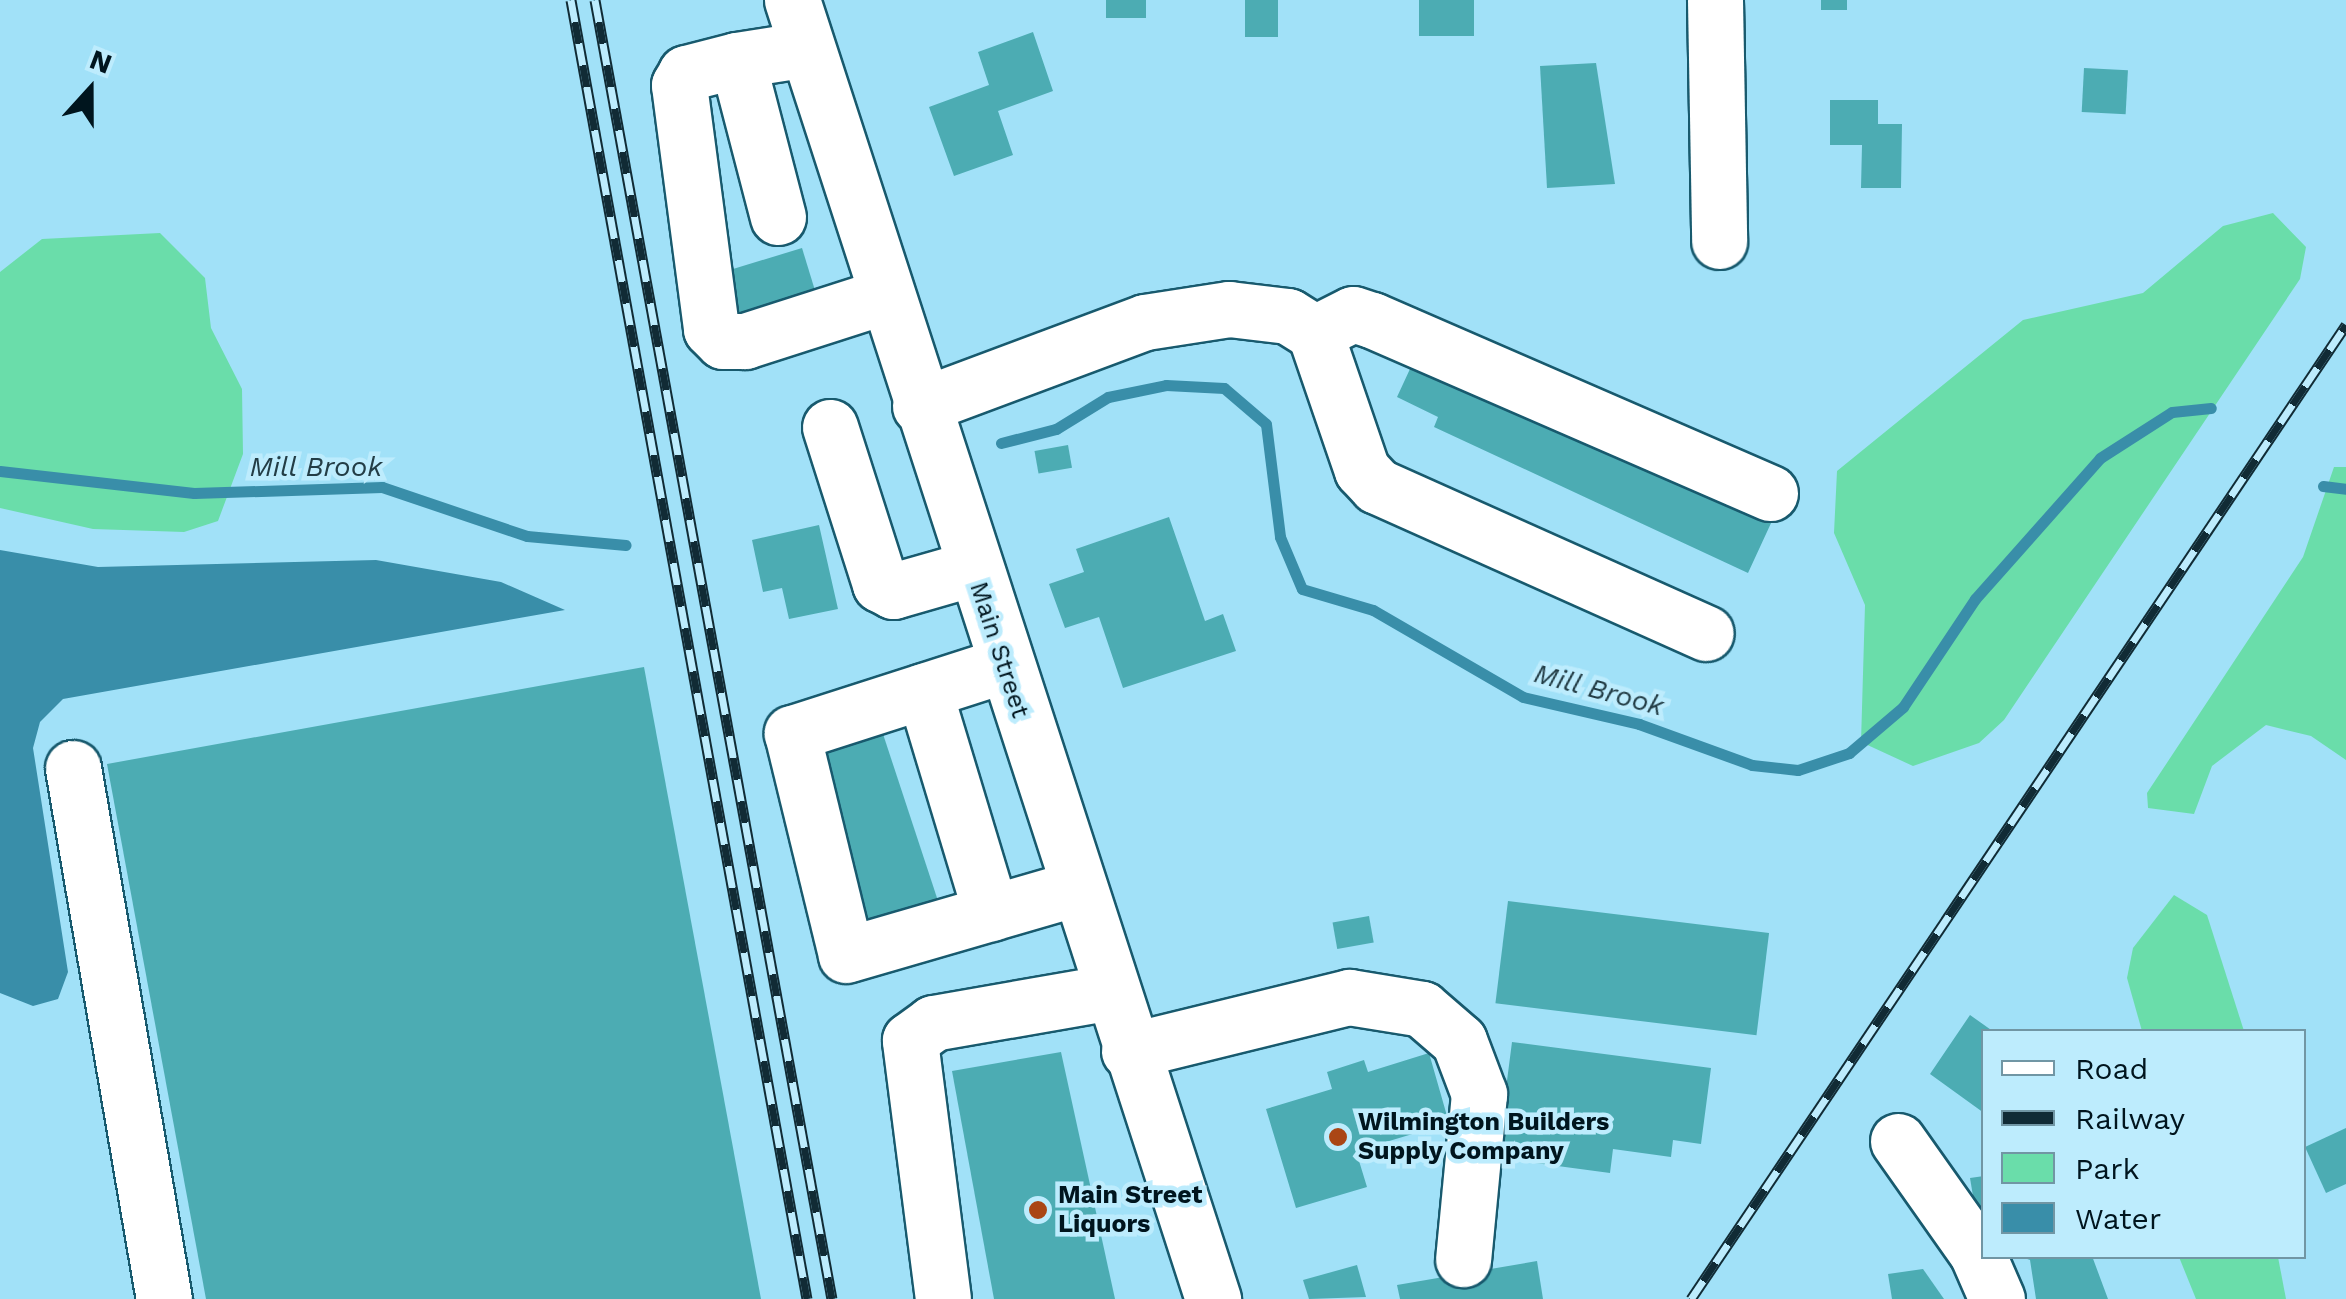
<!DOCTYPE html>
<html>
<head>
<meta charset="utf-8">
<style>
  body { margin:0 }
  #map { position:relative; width:2346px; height:1299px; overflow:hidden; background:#a1e1f8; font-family:"Work Sans",sans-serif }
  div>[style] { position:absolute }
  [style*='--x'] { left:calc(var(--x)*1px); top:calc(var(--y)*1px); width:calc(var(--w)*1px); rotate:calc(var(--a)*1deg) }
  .green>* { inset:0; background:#6addaa }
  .water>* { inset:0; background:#398ea9 }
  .stream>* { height:11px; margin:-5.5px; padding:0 5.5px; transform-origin:5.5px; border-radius:5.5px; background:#398ea9 }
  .building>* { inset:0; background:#4cacb3; transform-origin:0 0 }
  .roads { filter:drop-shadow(2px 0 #185a6e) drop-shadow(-2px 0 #185a6e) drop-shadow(0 2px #185a6e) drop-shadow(0 -2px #185a6e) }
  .minor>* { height:55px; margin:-27.5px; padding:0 27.5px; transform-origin:27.5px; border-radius:27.5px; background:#fff }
  .major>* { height:55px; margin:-27.5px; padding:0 27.5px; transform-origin:27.5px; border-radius:27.5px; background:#fff }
  .rail>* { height:11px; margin-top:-5.5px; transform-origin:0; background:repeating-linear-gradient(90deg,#bdecfd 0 22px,#112b35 0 44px); box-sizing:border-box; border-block:2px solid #112b35 }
  .dots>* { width:28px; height:28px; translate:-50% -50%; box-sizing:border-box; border:5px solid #bdecfd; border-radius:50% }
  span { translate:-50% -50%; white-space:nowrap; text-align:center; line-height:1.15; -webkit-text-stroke:9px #bdecfd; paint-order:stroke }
  .street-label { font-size:25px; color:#00151e }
  .poi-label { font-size:25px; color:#00151e; font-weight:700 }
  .left { translate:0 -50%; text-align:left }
  .water-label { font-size:28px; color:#233d46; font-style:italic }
  .legend { position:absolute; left:1981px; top:1029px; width:325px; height:230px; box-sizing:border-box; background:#bdecfd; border:2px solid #7196a4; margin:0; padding:12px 18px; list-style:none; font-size:30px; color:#00151e }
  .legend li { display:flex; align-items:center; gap:20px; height:50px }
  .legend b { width:50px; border:2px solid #7196a4 }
  .north { position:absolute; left:40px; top:40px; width:100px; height:100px; -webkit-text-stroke:8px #bdecfd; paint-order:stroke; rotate:21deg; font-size:28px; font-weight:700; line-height:40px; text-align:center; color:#00151e }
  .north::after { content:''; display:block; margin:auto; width:35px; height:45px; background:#00151e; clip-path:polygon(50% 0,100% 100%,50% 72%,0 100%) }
</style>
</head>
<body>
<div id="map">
  <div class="green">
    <i style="clip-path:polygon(2273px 213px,2306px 247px,2300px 279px,2004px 720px,1979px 743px,1913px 766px,1861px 742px,1865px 605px,1834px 533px,1837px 471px,2023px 320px,2143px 293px,2223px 226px)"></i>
    <i style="clip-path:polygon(160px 233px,205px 278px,211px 328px,242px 389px,243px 454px,218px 521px,184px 532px,93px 529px,0 508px,0 272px,42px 239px)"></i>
    <i style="clip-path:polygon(2334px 467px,2346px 467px,2346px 760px,2311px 736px,2266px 725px,2212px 766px,2194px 814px,2148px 808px,2147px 793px,2303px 557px)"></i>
    <i style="clip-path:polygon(2174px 895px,2207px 915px,2244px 1031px,2142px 1031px,2127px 978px,2133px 948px)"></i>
    <i style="clip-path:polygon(2179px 1257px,2278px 1257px,2286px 1299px,2196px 1299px)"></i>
  </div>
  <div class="water">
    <i style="clip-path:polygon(0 550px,98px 567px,376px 560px,501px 582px,565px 610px,63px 699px,40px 722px,33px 748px,68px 972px,58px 999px,33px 1006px,0 993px)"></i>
  </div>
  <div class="stream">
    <i style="--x:1001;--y:443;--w:57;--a:-14.3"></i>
    <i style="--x:1056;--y:429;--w:61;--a:-31.6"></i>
    <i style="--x:1108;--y:397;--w:59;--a:-11.7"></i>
    <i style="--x:1166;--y:385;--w:58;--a:3"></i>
    <i style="--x:1224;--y:388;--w:55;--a:40.6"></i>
    <i style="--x:1266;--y:424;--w:114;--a:82.9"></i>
    <i style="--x:1280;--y:537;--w:56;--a:67.1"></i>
    <i style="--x:1302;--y:589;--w:74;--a:16.5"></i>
    <i style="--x:1373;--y:610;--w:173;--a:30.1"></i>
    <i style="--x:1523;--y:697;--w:119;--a:13.1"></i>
    <i style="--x:1639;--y:724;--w:120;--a:19.9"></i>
    <i style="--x:1752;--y:765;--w:46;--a:6.2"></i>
    <i style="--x:1798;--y:770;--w:54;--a:-18.4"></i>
    <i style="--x:1849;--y:753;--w:71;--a:-40.4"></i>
    <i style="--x:1903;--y:707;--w:130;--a:-56.3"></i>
    <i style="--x:1975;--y:599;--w:188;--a:-48.4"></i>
    <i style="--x:2100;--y:458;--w:85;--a:-32.6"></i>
    <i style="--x:2172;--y:412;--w:39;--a:-6"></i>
    <i style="--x:0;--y:471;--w:195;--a:6.5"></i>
    <i style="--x:194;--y:493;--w:188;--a:-1.8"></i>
    <i style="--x:382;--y:487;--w:153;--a:18.7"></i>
    <i style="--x:527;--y:536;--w:99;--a:5.2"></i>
    <i style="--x:2323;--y:486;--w:23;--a:7"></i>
  </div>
  <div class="building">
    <i style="left:1106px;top:0;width:40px;height:18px"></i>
    <i style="left:1245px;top:0;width:33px;height:37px"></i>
    <i style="left:1419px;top:0;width:55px;height:36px"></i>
    <i style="left:1821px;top:0;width:26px;height:10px"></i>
    <i style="clip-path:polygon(1033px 32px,1053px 91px,998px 111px,1013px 155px,954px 176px,929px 107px,989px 85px,978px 52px)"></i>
    <i style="clip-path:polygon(1596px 63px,1615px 184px,1547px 188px,1540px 66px)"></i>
    <i style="left:2084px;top:68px;width:44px;height:44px;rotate:3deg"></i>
    <i style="clip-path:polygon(1830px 100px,1878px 100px,1878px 124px,1902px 124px,1901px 188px,1861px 188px,1862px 145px,1830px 145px)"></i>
    <i style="left:802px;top:248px;width:62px;height:84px;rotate:73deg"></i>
    <i style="clip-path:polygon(1416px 356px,1772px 521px,1748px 573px,1434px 427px,1438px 417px,1397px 397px)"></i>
    <i style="left:1068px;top:445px;width:23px;height:34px;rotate:80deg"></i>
    <i style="clip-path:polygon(1169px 517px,1205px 621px,1223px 614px,1236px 651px,1123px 688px,1099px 617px,1065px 628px,1049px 584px,1084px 572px,1076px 549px)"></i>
    <i style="clip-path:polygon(819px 525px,838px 609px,789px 619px,782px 588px,763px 592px,752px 540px)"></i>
    <i style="clip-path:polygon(644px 667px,761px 1299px,206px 1299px,107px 764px)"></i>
    <i style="clip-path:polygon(883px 734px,941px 910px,859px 937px,813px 757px)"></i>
    <i style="left:1508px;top:901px;width:263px;height:103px;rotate:7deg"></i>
    <i style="left:1369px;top:916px;width:27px;height:37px;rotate:80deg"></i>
    <i style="clip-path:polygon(1970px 1015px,1994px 1032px,1984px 1032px,1984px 1113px,1930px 1074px)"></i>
    <i style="clip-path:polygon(1512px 1042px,1711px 1068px,1701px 1144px,1673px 1140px,1671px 1157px,1613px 1149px,1610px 1173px,1497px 1158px)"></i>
    <i style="clip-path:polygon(1061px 1052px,1115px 1299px,994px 1299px,952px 1071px)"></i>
    <i style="clip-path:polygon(1429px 1053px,1449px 1123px,1356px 1151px,1367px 1187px,1296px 1208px,1266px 1109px,1332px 1089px,1327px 1072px,1364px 1060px,1368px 1072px)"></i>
    <i style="clip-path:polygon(2346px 1128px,2346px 1184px,2326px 1193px,2305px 1147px)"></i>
    <i style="clip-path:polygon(1984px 1176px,1984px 1219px,1977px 1220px,1970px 1178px)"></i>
    <i style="clip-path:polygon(2019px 1256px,2092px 1256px,2108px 1299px,2036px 1299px,2030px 1260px)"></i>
    <i style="clip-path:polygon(1537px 1261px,1543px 1299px,1400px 1299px,1397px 1285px)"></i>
    <i style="clip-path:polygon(1357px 1265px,1366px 1297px,1309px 1299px,1303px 1280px)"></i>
    <i style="clip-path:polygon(1923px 1269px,1944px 1299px,1892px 1299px,1888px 1274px)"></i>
  </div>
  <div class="roads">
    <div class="minor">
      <i style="--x:1715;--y:0;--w:241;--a:89"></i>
      <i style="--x:737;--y:60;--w:53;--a:165.7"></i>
      <i style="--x:686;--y:73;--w:14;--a:120"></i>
      <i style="--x:679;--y:85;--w:246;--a:82.5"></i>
      <i style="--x:711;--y:329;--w:17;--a:45"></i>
      <i style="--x:723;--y:341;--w:22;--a:0"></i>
      <i style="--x:745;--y:341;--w:147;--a:-17.8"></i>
      <i style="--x:778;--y:217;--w:162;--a:-104.6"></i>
      <i style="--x:737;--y:60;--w:71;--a:-8.9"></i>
      <i style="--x:1315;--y:333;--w:42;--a:-26.6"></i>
      <i style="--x:1353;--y:314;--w:20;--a:18"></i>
      <i style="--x:1372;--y:320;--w:434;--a:23.5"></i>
      <i style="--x:920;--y:406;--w:240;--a:-20.5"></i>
      <i style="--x:1145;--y:322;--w:85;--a:-8.8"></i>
      <i style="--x:1229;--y:309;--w:59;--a:6.8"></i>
      <i style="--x:1288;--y:316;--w:32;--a:32"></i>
      <i style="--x:1315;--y:333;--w:145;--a:71.1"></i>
      <i style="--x:1362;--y:470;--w:22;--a:47"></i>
      <i style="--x:1377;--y:486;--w:360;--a:24.1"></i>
      <i style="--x:830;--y:427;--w:165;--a:72.3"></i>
      <i style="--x:880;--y:584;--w:15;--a:28"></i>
      <i style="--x:893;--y:591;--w:83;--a:-16"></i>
      <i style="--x:1004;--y:665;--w:223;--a:162.2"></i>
      <i style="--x:792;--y:733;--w:228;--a:76.3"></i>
      <i style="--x:846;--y:955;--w:240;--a:-16.2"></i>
      <i style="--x:924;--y:691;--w:232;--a:73.2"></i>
      <i style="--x:73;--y:768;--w:539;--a:80.28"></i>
      <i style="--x:1129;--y:1051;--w:227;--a:-13.8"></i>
      <i style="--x:1349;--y:997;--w:74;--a:9.3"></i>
      <i style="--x:1422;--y:1009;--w:49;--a:40.9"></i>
      <i style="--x:1459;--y:1041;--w:57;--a:69.3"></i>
      <i style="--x:1479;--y:1094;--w:166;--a:95.5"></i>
      <i style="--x:1898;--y:1141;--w:137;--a:54.8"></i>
      <i style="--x:1977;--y:1253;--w:50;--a:66.5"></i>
      <i style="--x:943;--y:1299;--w:261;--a:-97.3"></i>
      <i style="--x:910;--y:1040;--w:29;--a:-36"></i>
      <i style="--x:933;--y:1023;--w:180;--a:-9.9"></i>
    </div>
    <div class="major">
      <i style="--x:792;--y:0;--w:1366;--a:72.04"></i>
    </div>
  </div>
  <div class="rail">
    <i style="--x:571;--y:0;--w:1320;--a:79.7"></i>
    <i style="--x:595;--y:0;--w:1320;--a:79.66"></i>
    <i style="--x:1691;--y:1299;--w:1174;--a:-56.08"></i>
  </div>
  <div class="dots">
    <i style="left:1338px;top:1137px;background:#aa4615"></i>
    <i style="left:1038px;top:1210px;background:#aa4615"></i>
  </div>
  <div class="street-label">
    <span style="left:999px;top:650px;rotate:72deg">Main Street</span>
  </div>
  <div class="poi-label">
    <span class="left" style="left:1358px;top:1137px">Wilmington Builders<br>Supply Company</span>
    <span class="left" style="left:1058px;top:1210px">Main Street<br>Liquors</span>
  </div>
  <div class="water-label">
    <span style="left:316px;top:467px">Mill Brook</span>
    <span style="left:1599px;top:690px;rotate:15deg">Mill Brook</span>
  </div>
  <ul class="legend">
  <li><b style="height:12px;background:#fff"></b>Road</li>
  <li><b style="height:12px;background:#112b35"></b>Railway</li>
  <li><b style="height:28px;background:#6addaa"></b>Park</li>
  <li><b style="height:28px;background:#398ea9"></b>Water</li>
  </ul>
  <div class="north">N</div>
</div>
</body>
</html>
